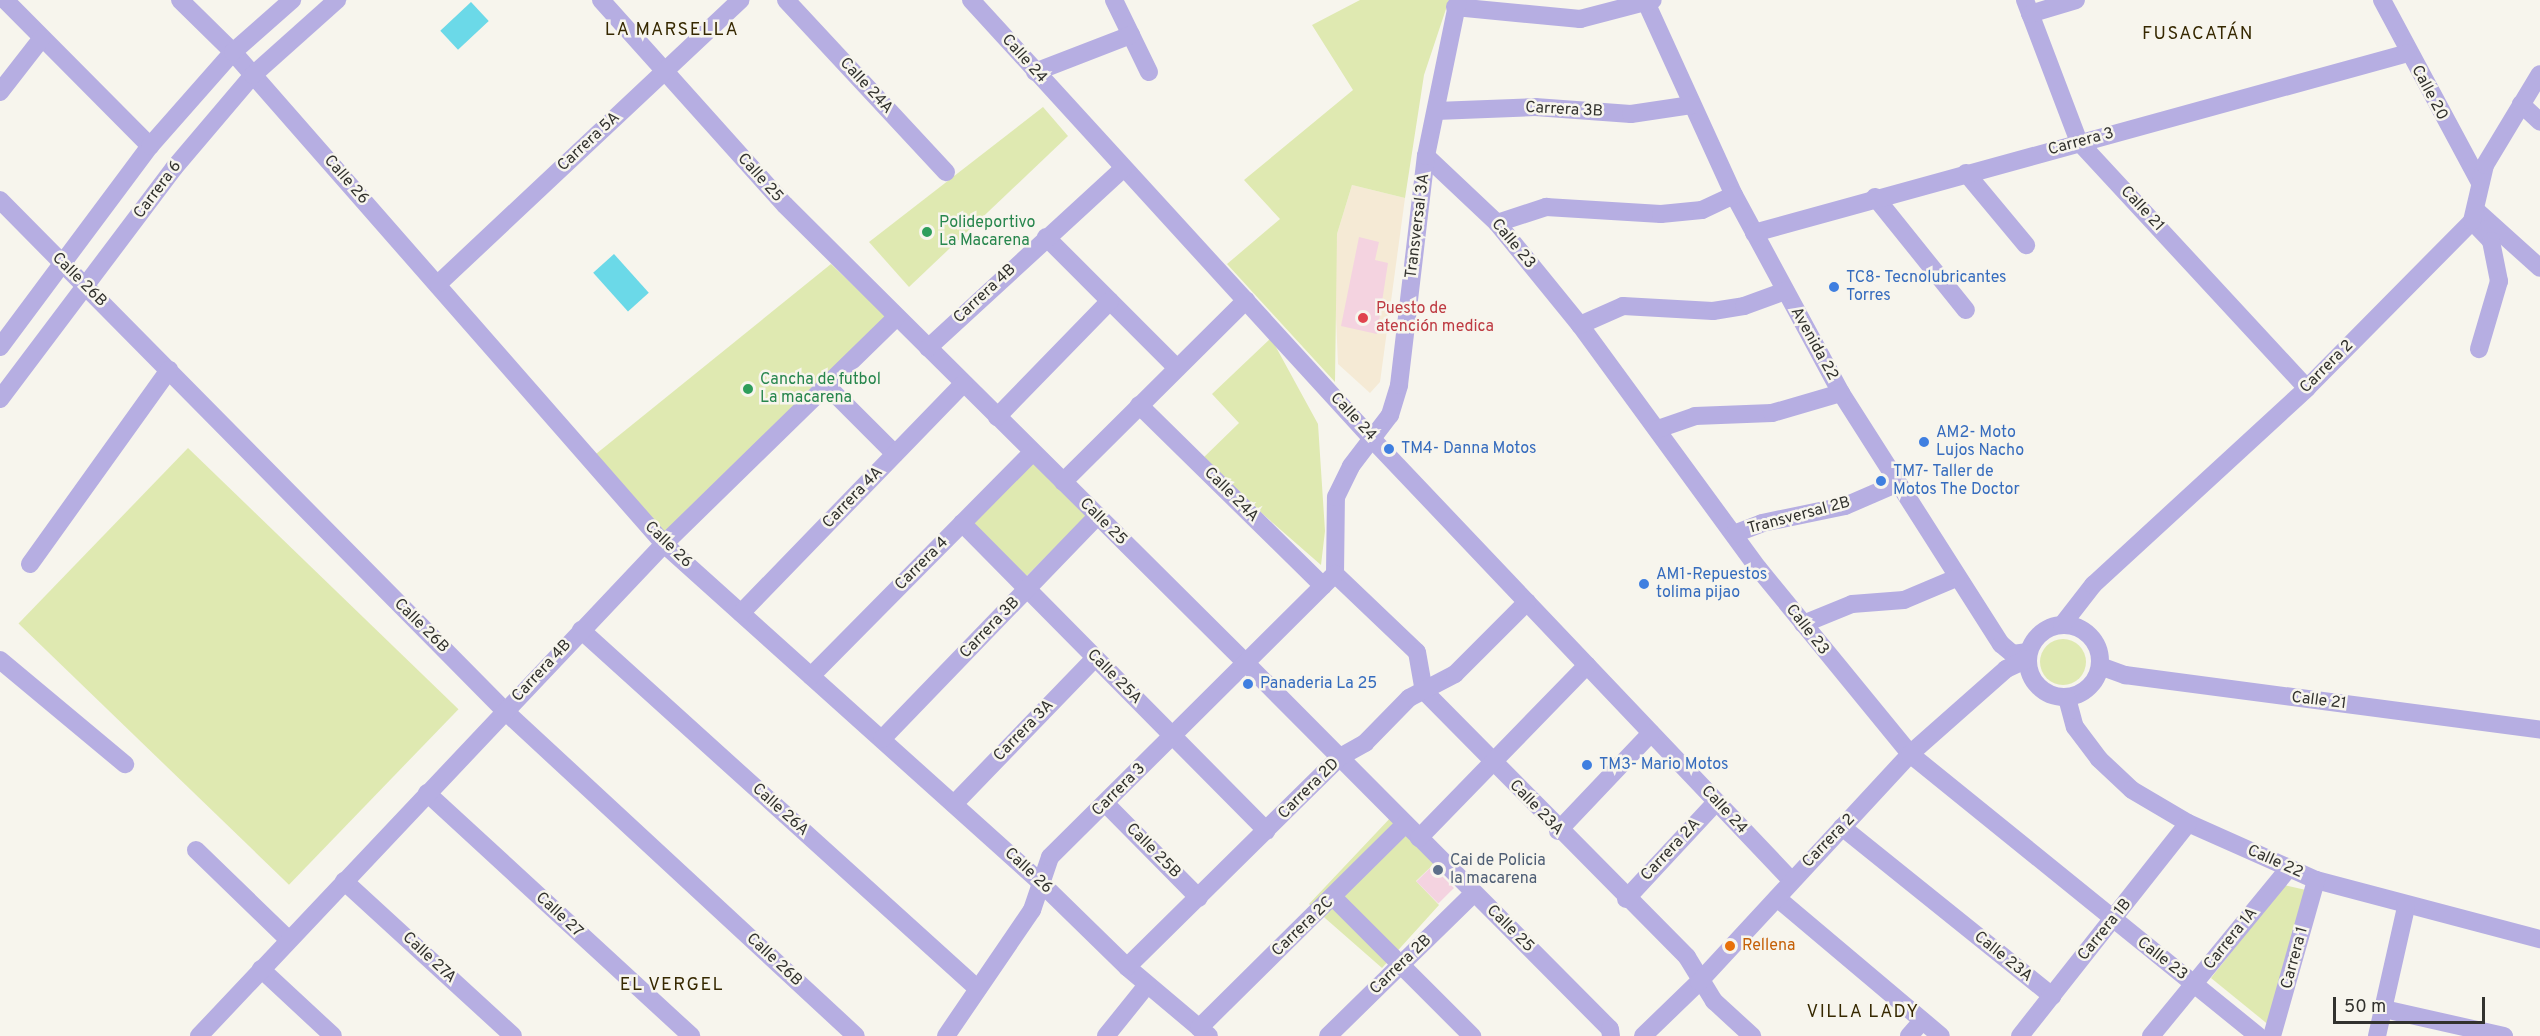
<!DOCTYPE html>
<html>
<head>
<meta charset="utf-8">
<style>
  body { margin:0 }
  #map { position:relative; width:2540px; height:1036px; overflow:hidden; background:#f7f5ed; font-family:Overpass,sans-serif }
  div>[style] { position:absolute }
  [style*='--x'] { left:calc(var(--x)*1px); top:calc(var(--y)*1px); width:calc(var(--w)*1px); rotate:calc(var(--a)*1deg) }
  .medical>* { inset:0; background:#f5ead5 }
  .green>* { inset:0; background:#dfe9b1; transform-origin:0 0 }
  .round { border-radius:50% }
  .water>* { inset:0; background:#6bd9e8; transform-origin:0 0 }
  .building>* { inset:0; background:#f4d3e0; transform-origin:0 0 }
  .minor>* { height:18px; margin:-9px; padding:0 9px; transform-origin:9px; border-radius:9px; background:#b6aee2 }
  .minor>.ring { margin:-9px; padding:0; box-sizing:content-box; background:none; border:18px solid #b6aee2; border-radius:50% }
  .dots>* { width:16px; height:16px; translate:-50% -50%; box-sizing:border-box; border:3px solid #f7f5ed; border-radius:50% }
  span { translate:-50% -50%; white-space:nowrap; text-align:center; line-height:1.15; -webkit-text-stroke:5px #f7f5ed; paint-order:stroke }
  .street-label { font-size:16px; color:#32322e }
  .leisure-label { font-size:16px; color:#27864d }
  .left { translate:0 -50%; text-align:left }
  .shop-label { font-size:16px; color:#366cbe }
  .health-label { font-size:16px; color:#be3a42 }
  .service-label { font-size:16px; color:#4e5e75 }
  .food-label { font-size:16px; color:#c56008 }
  .neighbourhood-label { font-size:18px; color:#362800; letter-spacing:1.5px }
  .scale { position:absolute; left:2333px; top:997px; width:152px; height:27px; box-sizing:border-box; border:3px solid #32322e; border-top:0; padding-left:8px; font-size:18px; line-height:21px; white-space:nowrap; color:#32322e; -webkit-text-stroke:4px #f7f5ed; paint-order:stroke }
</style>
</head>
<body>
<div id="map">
  <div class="medical">
    <i style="clip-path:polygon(1352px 185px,1405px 198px,1380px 382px,1370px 393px,1338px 364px,1334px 271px,1337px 234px)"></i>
  </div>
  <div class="green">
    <i style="clip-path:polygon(1360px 0,1449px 0,1424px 75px,1405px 198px,1352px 185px,1337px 234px,1335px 382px,1227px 264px,1280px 219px,1244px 180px,1353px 90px,1312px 25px)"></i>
    <i style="clip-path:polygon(1043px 107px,1068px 136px,909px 287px,869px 242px)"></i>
    <i style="clip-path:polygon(831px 264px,890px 320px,664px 542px,591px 458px)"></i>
    <i style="clip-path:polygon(1271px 338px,1318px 424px,1325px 531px,1321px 565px,1201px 460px,1239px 423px,1212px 394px)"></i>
    <i style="left:188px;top:448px;width:376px;height:244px;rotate:44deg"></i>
    <i style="left:1033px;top:455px;width:81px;height:93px;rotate:45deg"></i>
    <i class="round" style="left:2040px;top:639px;width:46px;height:46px"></i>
    <i style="clip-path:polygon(1393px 815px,1438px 860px,1416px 881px,1439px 905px,1382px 968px,1309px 904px)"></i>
    <i style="clip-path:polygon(2284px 885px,2306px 890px,2270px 1026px,2211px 978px)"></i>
  </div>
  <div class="water">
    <i style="left:471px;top:2px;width:26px;height:42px;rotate:47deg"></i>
    <i style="left:614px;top:254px;width:52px;height:28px;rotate:48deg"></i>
  </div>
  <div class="building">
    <i style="clip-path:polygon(1359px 237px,1379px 242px,1375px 260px,1388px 263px,1377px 334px,1341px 326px)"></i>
    <i style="left:1432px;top:866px;width:31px;height:22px;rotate:45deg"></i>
  </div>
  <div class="minor">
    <i style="--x:5;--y:0;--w:206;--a:45.2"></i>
    <i style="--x:180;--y:0;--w:74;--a:44.5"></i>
    <i style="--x:233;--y:52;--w:654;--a:48.78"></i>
    <i style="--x:664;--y:544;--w:506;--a:41.95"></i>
    <i style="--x:1040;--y:882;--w:122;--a:44.3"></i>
    <i style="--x:1127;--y:967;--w:107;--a:40.1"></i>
    <i style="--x:601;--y:0;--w:275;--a:48.1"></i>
    <i style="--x:785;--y:205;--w:650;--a:44.81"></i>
    <i style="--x:1246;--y:663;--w:516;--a:45.16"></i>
    <i style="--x:1610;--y:1029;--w:7;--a:82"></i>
    <i style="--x:786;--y:0;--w:235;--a:47.1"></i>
    <i style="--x:971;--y:0;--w:596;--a:47.58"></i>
    <i style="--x:1373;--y:440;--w:607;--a:46.47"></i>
    <i style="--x:1114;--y:0;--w:80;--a:64.1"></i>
    <i style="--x:1645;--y:0;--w:214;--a:65.5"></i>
    <i style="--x:1734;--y:195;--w:225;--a:61.6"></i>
    <i style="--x:1841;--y:393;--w:298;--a:57.5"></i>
    <i style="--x:2001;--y:644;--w:16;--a:40"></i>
    <i style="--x:2013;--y:654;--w:15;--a:-8"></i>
    <i style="--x:2025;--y:0;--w:152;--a:69.2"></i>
    <i style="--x:2079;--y:142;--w:335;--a:47.2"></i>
    <i style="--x:2382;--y:0;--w:208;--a:61.8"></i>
    <i style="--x:1455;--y:7;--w:126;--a:5.5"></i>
    <i style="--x:1580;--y:19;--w:75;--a:-14.6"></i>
    <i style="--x:2030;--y:14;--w:48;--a:-16.9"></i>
    <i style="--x:1035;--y:72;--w:103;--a:-21.1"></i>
    <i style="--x:0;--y:92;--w:68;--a:-52.1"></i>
    <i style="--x:2521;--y:104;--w:26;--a:43"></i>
    <i style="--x:1436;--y:111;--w:99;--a:-2.3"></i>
    <i style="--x:1535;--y:107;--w:96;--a:4.2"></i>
    <i style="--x:1631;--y:114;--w:61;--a:-8.5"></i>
    <i style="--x:1426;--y:156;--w:98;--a:43.3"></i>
    <i style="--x:1497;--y:223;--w:132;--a:50.9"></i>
    <i style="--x:1580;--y:325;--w:301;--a:53.8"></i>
    <i style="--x:1758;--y:568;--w:240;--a:50.7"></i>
    <i style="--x:1910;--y:754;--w:448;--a:39"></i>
    <i style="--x:1966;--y:173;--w:94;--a:50.2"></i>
    <i style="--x:1875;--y:197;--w:145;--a:51.2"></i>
    <i style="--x:0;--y:200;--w:718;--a:45.34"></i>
    <i style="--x:505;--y:711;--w:478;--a:42.8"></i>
    <i style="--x:2479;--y:213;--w:82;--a:42"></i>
    <i style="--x:2472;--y:221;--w:28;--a:46"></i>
    <i style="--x:2491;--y:241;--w:41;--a:78.7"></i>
    <i style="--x:2499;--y:281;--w:71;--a:106.4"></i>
    <i style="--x:1497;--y:223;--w:52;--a:-18.1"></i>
    <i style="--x:1546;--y:207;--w:115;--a:3.5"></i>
    <i style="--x:1661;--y:214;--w:41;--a:-5.6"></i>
    <i style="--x:1702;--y:210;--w:35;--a:-25"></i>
    <i style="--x:1754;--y:233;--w:678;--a:-15.39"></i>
    <i style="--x:1046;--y:237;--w:185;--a:45"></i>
    <i style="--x:438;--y:284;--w:415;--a:-43.2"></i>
    <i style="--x:1580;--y:325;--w:47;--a:-23.8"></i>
    <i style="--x:1623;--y:306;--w:90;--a:3.2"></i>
    <i style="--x:1713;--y:311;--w:31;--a:-9"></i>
    <i style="--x:1744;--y:306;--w:44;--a:-20.1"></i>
    <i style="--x:0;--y:347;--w:251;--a:-53.3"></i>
    <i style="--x:150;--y:146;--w:125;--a:-48.6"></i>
    <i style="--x:233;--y:52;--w:79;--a:-41.4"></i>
    <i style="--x:928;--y:348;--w:265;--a:-42.6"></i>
    <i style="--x:827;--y:386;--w:96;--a:45"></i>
    <i style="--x:0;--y:399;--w:289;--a:-53"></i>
    <i style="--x:174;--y:168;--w:122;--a:-49.7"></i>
    <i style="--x:253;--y:75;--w:113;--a:-41.8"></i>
    <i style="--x:1139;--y:405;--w:258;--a:44.5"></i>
    <i style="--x:997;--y:417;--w:162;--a:-45.8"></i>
    <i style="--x:1658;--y:429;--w:39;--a:-19"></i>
    <i style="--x:1695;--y:416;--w:77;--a:-2.2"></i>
    <i style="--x:1772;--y:413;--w:72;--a:-16.2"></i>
    <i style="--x:1063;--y:482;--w:258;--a:-44.8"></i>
    <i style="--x:962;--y:523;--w:433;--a:45.3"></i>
    <i style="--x:1734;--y:534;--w:30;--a:-21"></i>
    <i style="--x:1762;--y:523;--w:85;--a:-11.6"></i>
    <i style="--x:1845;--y:506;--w:56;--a:-23.3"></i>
    <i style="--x:30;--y:564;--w:239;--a:-54.4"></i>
    <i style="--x:1335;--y:574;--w:113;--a:43.6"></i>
    <i style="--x:1417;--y:652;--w:40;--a:80"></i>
    <i style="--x:1424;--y:691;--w:374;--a:45.3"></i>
    <i style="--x:1687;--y:957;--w:52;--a:58.5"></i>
    <i style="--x:1714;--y:1001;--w:52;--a:42.6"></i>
    <i style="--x:1335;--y:574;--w:77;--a:-89.3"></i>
    <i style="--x:1336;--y:497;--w:34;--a:-64"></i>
    <i style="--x:1351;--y:466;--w:64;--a:-52.6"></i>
    <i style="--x:1390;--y:415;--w:31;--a:-73"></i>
    <i style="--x:1399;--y:385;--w:231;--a:-83.3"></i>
    <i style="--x:1426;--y:156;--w:159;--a:-78.4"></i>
    <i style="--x:741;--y:613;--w:320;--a:-45.9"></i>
    <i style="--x:1803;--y:624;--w:53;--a:-22.2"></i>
    <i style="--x:1852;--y:604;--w:52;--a:-4.4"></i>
    <i style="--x:1904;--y:600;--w:56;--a:-22.9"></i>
    <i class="ring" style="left:2028px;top:625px;width:54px;height:54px"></i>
    <i style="--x:2062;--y:625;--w:51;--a:-52.2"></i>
    <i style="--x:2093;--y:585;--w:291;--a:-42.6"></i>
    <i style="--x:2307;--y:388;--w:235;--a:-45.3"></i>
    <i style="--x:2472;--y:221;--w:57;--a:-76.9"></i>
    <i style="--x:2485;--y:165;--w:106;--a:-58.9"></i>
    <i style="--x:581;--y:630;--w:535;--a:42.12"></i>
    <i style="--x:0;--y:660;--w:163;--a:39.8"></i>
    <i style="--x:2100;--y:666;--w:27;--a:20"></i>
    <i style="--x:2125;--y:675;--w:419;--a:7.5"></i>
    <i style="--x:811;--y:676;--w:315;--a:-45.3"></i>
    <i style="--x:2067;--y:698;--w:30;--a:75"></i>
    <i style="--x:2075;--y:727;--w:40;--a:53"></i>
    <i style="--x:2099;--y:759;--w:45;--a:43.2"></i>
    <i style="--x:2132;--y:790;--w:65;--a:30.5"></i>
    <i style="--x:2188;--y:823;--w:140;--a:24"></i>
    <i style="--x:2316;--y:880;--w:232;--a:14.8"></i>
    <i style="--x:882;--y:739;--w:310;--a:-46"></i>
    <i style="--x:427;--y:793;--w:359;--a:42.6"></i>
    <i style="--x:954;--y:804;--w:203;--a:-46"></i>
    <i style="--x:1106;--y:804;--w:132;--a:45.3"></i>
    <i style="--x:1842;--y:827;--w:270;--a:38.8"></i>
    <i style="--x:1558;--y:831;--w:135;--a:-46.5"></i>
    <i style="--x:1419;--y:838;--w:241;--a:-45.8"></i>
    <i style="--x:196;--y:850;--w:129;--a:44.1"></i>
    <i style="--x:344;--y:881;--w:229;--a:42.5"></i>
    <i style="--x:1333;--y:897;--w:197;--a:45"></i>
    <i style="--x:1777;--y:898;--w:214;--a:40.1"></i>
    <i style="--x:1626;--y:899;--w:132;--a:-47.1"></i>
    <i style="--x:1127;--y:967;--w:299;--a:-44.6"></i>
    <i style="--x:1340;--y:757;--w:29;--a:-29"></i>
    <i style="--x:1365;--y:743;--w:63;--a:-45.6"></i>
    <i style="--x:1409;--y:698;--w:52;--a:-27.6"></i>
    <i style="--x:1455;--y:674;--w:102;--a:-45"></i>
    <i style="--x:261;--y:969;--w:98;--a:42.9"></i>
    <i style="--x:2384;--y:1009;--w:123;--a:12.7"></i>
    <i style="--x:1199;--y:1028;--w:290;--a:-44.7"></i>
    <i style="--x:199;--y:1036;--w:677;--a:-46.62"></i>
    <i style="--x:664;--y:544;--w:325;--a:-44.3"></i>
    <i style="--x:946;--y:1036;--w:153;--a:-55.7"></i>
    <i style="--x:1032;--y:910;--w:56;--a:-71.2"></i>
    <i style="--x:1050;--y:857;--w:402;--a:-44.8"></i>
    <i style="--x:1106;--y:1036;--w:65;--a:-51.2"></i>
    <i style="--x:1328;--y:1036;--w:204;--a:-44.4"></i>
    <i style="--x:1643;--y:1036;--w:78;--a:-44"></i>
    <i style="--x:1699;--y:982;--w:311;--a:-47.2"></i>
    <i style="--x:1910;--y:754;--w:128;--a:-41.5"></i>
    <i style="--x:2006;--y:669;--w:23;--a:-25"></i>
    <i style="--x:1909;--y:1036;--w:20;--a:-49"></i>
    <i style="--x:2020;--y:1036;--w:271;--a:-51.7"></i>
    <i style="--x:2151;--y:1036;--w:216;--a:-50.6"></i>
    <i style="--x:2272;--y:1036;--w:162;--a:-74.2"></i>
    <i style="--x:2377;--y:1036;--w:132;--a:-77.3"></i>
  </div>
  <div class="dots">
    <i style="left:927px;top:232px;background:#2e9e5b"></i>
    <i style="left:1834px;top:287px;background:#3f7fe0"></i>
    <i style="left:1363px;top:318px;background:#e0444e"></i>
    <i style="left:748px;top:389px;background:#2e9e5b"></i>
    <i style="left:1924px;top:442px;background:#3f7fe0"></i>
    <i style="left:1389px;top:449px;background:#3f7fe0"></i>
    <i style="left:1881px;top:481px;background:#3f7fe0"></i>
    <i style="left:1644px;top:584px;background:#3f7fe0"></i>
    <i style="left:1248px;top:684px;background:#3f7fe0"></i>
    <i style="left:1587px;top:765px;background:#3f7fe0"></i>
    <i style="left:1438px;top:870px;background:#5c6f8a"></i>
    <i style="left:1730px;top:946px;background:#e8710a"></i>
  </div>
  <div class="street-label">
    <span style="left:1024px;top:59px;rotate:48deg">Calle 24</span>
    <span style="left:866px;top:86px;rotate:47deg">Calle 24A</span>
    <span style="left:2429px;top:93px;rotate:62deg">Calle 20</span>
    <span style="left:1564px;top:110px;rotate:3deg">Carrera 3B</span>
    <span style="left:589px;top:142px;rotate:-43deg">Carrera 5A</span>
    <span style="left:2081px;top:142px;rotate:-15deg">Carrera 3</span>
    <span style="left:760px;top:178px;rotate:48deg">Calle 25</span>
    <span style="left:346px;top:180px;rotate:49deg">Calle 26</span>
    <span style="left:158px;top:190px;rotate:-53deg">Carrera 6</span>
    <span style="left:2142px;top:209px;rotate:47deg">Calle 21</span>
    <span style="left:1418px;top:226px;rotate:-83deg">Transversal 3A</span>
    <span style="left:1513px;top:244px;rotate:50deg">Calle 23</span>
    <span style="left:79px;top:280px;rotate:45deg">Calle 26B</span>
    <span style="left:985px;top:294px;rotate:-43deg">Carrera 4B</span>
    <span style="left:1814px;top:344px;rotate:61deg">Avenida 22</span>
    <span style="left:2327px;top:367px;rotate:-45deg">Carrera 2</span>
    <span style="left:1353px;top:417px;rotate:47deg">Calle 24</span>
    <span style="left:1231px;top:495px;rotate:45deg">Calle 24A</span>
    <span style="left:853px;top:498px;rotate:-46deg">Carrera 4A</span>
    <span style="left:1799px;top:516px;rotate:-15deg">Transversal 2B</span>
    <span style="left:1103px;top:522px;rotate:45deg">Calle 25</span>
    <span style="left:668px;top:545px;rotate:44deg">Calle 26</span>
    <span style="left:922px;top:564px;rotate:-45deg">Carrera 4</span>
    <span style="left:421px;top:626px;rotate:45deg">Calle 26B</span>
    <span style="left:990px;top:628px;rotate:-46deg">Carrera 3B</span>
    <span style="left:1807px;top:630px;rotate:52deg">Calle 23</span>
    <span style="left:542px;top:671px;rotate:-47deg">Carrera 4B</span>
    <span style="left:1114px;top:677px;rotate:45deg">Calle 25A</span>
    <span style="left:2319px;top:701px;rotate:7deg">Calle 21</span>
    <span style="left:1024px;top:731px;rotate:-46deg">Carrera 3A</span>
    <span style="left:1309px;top:789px;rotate:-45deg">Carrera 2D</span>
    <span style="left:1119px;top:790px;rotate:-45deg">Carrera 3</span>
    <span style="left:1536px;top:808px;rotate:46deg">Calle 23A</span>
    <span style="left:780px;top:810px;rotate:42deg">Calle 26A</span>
    <span style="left:1724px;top:810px;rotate:47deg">Calle 24</span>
    <span style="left:1829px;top:841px;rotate:-46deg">Carrera 2</span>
    <span style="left:1671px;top:850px;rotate:-47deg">Carrera 2A</span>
    <span style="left:1153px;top:851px;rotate:45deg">Calle 25B</span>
    <span style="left:2275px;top:862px;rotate:24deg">Calle 22</span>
    <span style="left:1028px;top:871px;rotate:43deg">Calle 26</span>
    <span style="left:559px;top:915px;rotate:43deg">Calle 27</span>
    <span style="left:1303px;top:927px;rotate:-44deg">Carrera 2C</span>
    <span style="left:1510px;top:929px;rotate:45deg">Calle 25</span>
    <span style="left:2105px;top:930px;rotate:-51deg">Carrera 1B</span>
    <span style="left:2231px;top:939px;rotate:-51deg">Carrera 1A</span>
    <span style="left:2003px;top:957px;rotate:39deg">Calle 23A</span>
    <span style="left:429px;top:958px;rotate:43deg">Calle 27A</span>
    <span style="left:2295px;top:958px;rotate:-75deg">Carrera 1</span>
    <span style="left:2162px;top:959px;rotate:38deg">Calle 23</span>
    <span style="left:774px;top:960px;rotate:43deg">Calle 26B</span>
    <span style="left:1401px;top:965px;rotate:-44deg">Carrera 2B</span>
  </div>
  <div class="leisure-label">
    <span class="left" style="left:939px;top:232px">Polideportivo<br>La Macarena</span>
    <span class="left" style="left:760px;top:389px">Cancha de futbol<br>La macarena</span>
  </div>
  <div class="shop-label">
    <span class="left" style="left:1846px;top:287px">TC8- Tecnolubricantes<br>Torres</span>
    <span class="left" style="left:1936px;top:442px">AM2- Moto<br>Lujos Nacho</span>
    <span class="left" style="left:1401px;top:449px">TM4- Danna Motos</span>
    <span class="left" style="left:1893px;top:481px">TM7- Taller de<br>Motos The Doctor</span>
    <span class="left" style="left:1656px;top:584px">AM1-Repuestos<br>tolima pijao</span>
    <span class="left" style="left:1260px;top:684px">Panaderia La 25</span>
    <span class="left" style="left:1599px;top:765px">TM3- Mario Motos</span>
  </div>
  <div class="health-label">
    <span class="left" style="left:1376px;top:318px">Puesto de<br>atención medica</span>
  </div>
  <div class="service-label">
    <span class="left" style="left:1450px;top:870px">Cai de Policia<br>la macarena</span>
  </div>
  <div class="food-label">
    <span class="left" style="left:1742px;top:946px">Rellena</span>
  </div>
  <div class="neighbourhood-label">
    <span style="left:672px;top:31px">LA MARSELLA</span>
    <span style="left:2198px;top:35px">FUSACATÁN</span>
    <span style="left:672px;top:986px">EL VERGEL</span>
    <span style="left:1863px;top:1013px">VILLA LADY</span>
  </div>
  <div class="scale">50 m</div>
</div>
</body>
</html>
